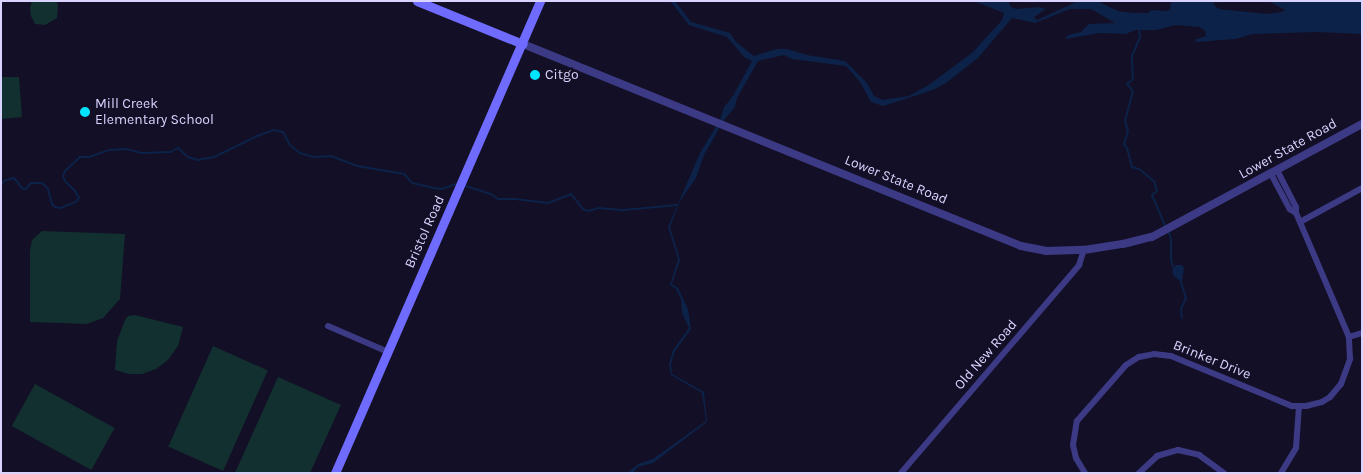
<!DOCTYPE html>
<html>
<head>
<meta charset="utf-8">
<style>
  body { margin:0 }
  #map { position:relative; width:1363px; height:474px; overflow:hidden; background:#130f26; font-family:Karla,sans-serif }
  div>[style] { position:absolute }
  [style*='--x'] { left:calc(var(--x)*1px); top:calc(var(--y)*1px); width:calc(var(--w)*1px); rotate:calc(var(--a)*1deg) }
  .green>* { inset:0; background:#12302f; transform-origin:0 0 }
  .water>* { inset:0; background:#0c2248 }
  .stream>* { height:2px; margin:-1px; padding:0 1px; transform-origin:1px; border-radius:1px; background:#0c2248 }
  .minor>* { height:6px; margin:-3px; padding:0 3px; transform-origin:3px; border-radius:3px; background:#3d3a85 }
  .tertiary>* { height:8px; margin:-4px; padding:0 4px; transform-origin:4px; border-radius:4px; background:#3d3a85 }
  .secondary>* { height:9px; margin:-4.5px; padding:0 4.5px; transform-origin:4.5px; border-radius:4.5px; background:#6f6bff }
  .dots>* { width:14px; height:14px; translate:-50% -50%; box-sizing:border-box; border:2px solid #130f26; border-radius:50% }
  span { translate:-50% -50%; white-space:nowrap; text-align:center; line-height:1.15; -webkit-text-stroke:5px #130f26; paint-order:stroke }
  .poi-label { font-size:14px; color:#d9d4ff }
  .left { translate:0 -50%; text-align:left }
  .street-label { font-size:14px; color:#d9d4ff }
  .frame { position:absolute; inset:0; border:2px solid #d9d4ff; pointer-events:none }
</style>
</head>
<body>
<div id="map">
  <div class="green">
    <i style="clip-path:polygon(32px 1px,56px 1px,58px 5px,57px 18px,45px 25px,35px 24px,31px 16px,30px 8px)"></i>
    <i style="clip-path:polygon(1px 77px,19px 77px,22px 117px,1px 119px)"></i>
    <i style="clip-path:polygon(42px 231px,125px 234px,120px 299px,103px 318px,87px 324px,30px 322px,30px 251px,32px 240px)"></i>
    <i style="clip-path:polygon(135px 315px,183px 327px,178px 346px,168px 360px,156px 369px,142px 374px,129px 374px,115px 370px,117px 341px,125px 320px,128px 316px)"></i>
    <i style="left:213px;top:346px;width:60px;height:110px;rotate:24deg"></i>
    <i style="clip-path:polygon(278px 377px,341px 405px,310px 473px,235px 473px)"></i>
    <i style="left:35px;top:384px;width:91px;height:48px;rotate:29deg"></i>
  </div>
  <div class="water">
    <i style="clip-path:polygon(670px 1px,675px 1px,691px 22px,730px 33px,736px 42px,754px 56px,777px 49px,787px 49px,807px 55px,845px 61px,867px 83px,874px 96px,883px 100px,909px 96px,930px 84px,973px 52px,1002px 20px,1004px 13px,974px 1px,1011px 1px,1009px 3px,1011px 7px,1016px 9px,1039px 7px,1046px 9px,1034px 17px,1037px 20px,1078px 1px,1097px 1px,1118px 11px,1133px 13px,1148px 13px,1151px 10px,1167px 11px,1170px 9px,1171px 1px,1214px 1px,1214px 5px,1219px 9px,1267px 14px,1282px 12px,1285px 10px,1268px 1px,1362px 1px,1362px 34px,1317px 32px,1253px 34px,1235px 39px,1197px 42px,1194px 40px,1206px 36px,1205px 31px,1200px 27px,1175px 25px,1156px 30px,1135px 30px,1126px 34px,1100px 33px,1065px 39px,1068px 35px,1081px 32px,1089px 24px,1115px 23px,1091px 9px,1070px 9px,1035px 23px,1012px 18px,978px 58px,946px 83px,933px 90px,883px 106px,871px 102px,860px 82px,846px 66px,792px 59px,784px 55px,758px 61px,737px 98px,735px 107px,724px 120px,704px 155px,696px 178px,680px 201px,670px 227px,680px 260px,672px 284px,678px 288px,688px 309px,691px 329px,675px 351px,671px 364px,672px 374px,704px 392px,707px 422px,653px 463px,638px 467px,633px 473px,627px 473px,638px 464px,653px 459px,706px 421px,702px 393px,671px 375px,669px 364px,673px 350px,689px 328px,682px 313px,681px 299px,676px 289px,670px 285px,678px 259px,668px 227px,700px 153px,720px 120px,724px 107px,733px 96px,752px 61px,744px 57px,727px 37px,689px 25px)"></i>
    <i style="clip-path:polygon(1176px 265px,1182px 265px,1184px 268px,1182px 283px,1173px 275px,1172px 270px)"></i>
  </div>
  <div class="stream">
    <i style="--x:1139;--y:28;--w:9;--a:84"></i>
    <i style="--x:1140;--y:37;--w:21;--a:113"></i>
    <i style="--x:1132;--y:56;--w:23;--a:88"></i>
    <i style="--x:1133;--y:79;--w:8;--a:140"></i>
    <i style="--x:1127;--y:84;--w:9;--a:49"></i>
    <i style="--x:1133;--y:91;--w:30;--a:105"></i>
    <i style="--x:1125;--y:120;--w:11;--a:75"></i>
    <i style="--x:1128;--y:131;--w:14;--a:107"></i>
    <i style="--x:1124;--y:144;--w:5;--a:53"></i>
    <i style="--x:1127;--y:148;--w:20;--a:75"></i>
    <i style="--x:1132;--y:167;--w:7;--a:16"></i>
    <i style="--x:1139;--y:169;--w:19;--a:39"></i>
    <i style="--x:1154;--y:181;--w:10;--a:73"></i>
    <i style="--x:1157;--y:191;--w:6;--a:141"></i>
    <i style="--x:1152;--y:195;--w:34;--a:67"></i>
    <i style="--x:1;--y:185;--w:5;--a:-53"></i>
    <i style="--x:4;--y:181;--w:10;--a:-17"></i>
    <i style="--x:14;--y:178;--w:14;--a:51"></i>
    <i style="--x:23;--y:189;--w:3;--a:0"></i>
    <i style="--x:26;--y:189;--w:8;--a:-50"></i>
    <i style="--x:31;--y:183;--w:11;--a:0"></i>
    <i style="--x:42;--y:183;--w:8;--a:45"></i>
    <i style="--x:48;--y:189;--w:16;--a:75"></i>
    <i style="--x:52;--y:204;--w:4;--a:45"></i>
    <i style="--x:55;--y:207;--w:5;--a:11"></i>
    <i style="--x:60;--y:208;--w:17;--a:-21"></i>
    <i style="--x:76;--y:202;--w:5;--a:-53"></i>
    <i style="--x:79;--y:198;--w:8;--a:-120"></i>
    <i style="--x:75;--y:191;--w:14;--a:-135"></i>
    <i style="--x:65;--y:181;--w:5;--a:-112"></i>
    <i style="--x:63;--y:176;--w:5;--a:-68"></i>
    <i style="--x:65;--y:171;--w:21;--a:-43"></i>
    <i style="--x:80;--y:157;--w:9;--a:0"></i>
    <i style="--x:89;--y:157;--w:21;--a:-19"></i>
    <i style="--x:109;--y:150;--w:18;--a:-3"></i>
    <i style="--x:127;--y:149;--w:15;--a:16"></i>
    <i style="--x:141;--y:153;--w:30;--a:-2"></i>
    <i style="--x:171;--y:152;--w:8;--a:-30"></i>
    <i style="--x:178;--y:148;--w:13;--a:42"></i>
    <i style="--x:188;--y:157;--w:10;--a:17"></i>
    <i style="--x:198;--y:160;--w:16;--a:-11"></i>
    <i style="--x:214;--y:157;--w:48;--a:-26"></i>
    <i style="--x:257;--y:136;--w:18;--a:-19"></i>
    <i style="--x:274;--y:130;--w:9;--a:13"></i>
    <i style="--x:283;--y:132;--w:15;--a:62"></i>
    <i style="--x:290;--y:145;--w:13;--a:39"></i>
    <i style="--x:300;--y:153;--w:14;--a:17"></i>
    <i style="--x:313;--y:157;--w:18;--a:-3"></i>
    <i style="--x:331;--y:156;--w:28;--a:21"></i>
    <i style="--x:357;--y:166;--w:48;--a:9.7"></i>
    <i style="--x:404;--y:174;--w:12;--a:48"></i>
    <i style="--x:412;--y:183;--w:22;--a:13"></i>
    <i style="--x:433;--y:188;--w:9;--a:6"></i>
    <i style="--x:442;--y:189;--w:15;--a:-20"></i>
    <i style="--x:463;--y:185;--w:29;--a:18"></i>
    <i style="--x:491;--y:194;--w:9;--a:36"></i>
    <i style="--x:498;--y:199;--w:17;--a:0"></i>
    <i style="--x:515;--y:199;--w:33;--a:7"></i>
    <i style="--x:548;--y:203;--w:25;--a:-21"></i>
    <i style="--x:571;--y:194;--w:19;--a:51"></i>
    <i style="--x:583;--y:209;--w:5;--a:22"></i>
    <i style="--x:588;--y:211;--w:11;--a:-15"></i>
    <i style="--x:599;--y:208;--w:25;--a:5"></i>
    <i style="--x:624;--y:210;--w:53;--a:-5.4"></i>
    <i style="--x:1168;--y:230;--w:9;--a:72"></i>
    <i style="--x:1171;--y:239;--w:20;--a:90"></i>
    <i style="--x:1171;--y:259;--w:8;--a:76"></i>
    <i style="--x:1181;--y:282;--w:17;--a:73"></i>
    <i style="--x:1186;--y:298;--w:12;--a:114"></i>
    <i style="--x:1181;--y:309;--w:9;--a:84"></i>
  </div>
  <div class="minor">
    <i style="--x:1271;--y:174;--w:40;--a:62"></i>
    <i style="--x:1290;--y:209;--w:7;--a:34"></i>
    <i style="--x:1300;--y:222;--w:71;--a:-28.7"></i>
    <i style="--x:328;--y:326;--w:65;--a:23.4"></i>
    <i style="--x:1349;--y:337;--w:14;--a:-17"></i>
    <i style="--x:901;--y:473;--w:274;--a:-49.4"></i>
    <i style="--x:1079;--y:265;--w:16;--a:-72"></i>
    <i style="--x:1085;--y:473;--w:17;--a:-121"></i>
    <i style="--x:1076;--y:458;--w:13;--a:-103"></i>
    <i style="--x:1073;--y:445;--w:24;--a:-81"></i>
    <i style="--x:1077;--y:421;--w:74;--a:-48.8"></i>
    <i style="--x:1126;--y:365;--w:15;--a:-32"></i>
    <i style="--x:1139;--y:357;--w:15;--a:-11"></i>
    <i style="--x:1154;--y:354;--w:17;--a:7"></i>
    <i style="--x:1171;--y:356;--w:131;--a:22.5"></i>
    <i style="--x:1292;--y:406;--w:14;--a:0"></i>
    <i style="--x:1306;--y:406;--w:16;--a:-14"></i>
    <i style="--x:1322;--y:402;--w:9;--a:-32"></i>
    <i style="--x:1330;--y:397;--w:17;--a:-50"></i>
    <i style="--x:1341;--y:384;--w:27;--a:-70"></i>
    <i style="--x:1350;--y:359;--w:22;--a:-93"></i>
    <i style="--x:1349;--y:337;--w:135;--a:-113.1"></i>
    <i style="--x:1296;--y:213;--w:6;--a:-90"></i>
    <i style="--x:1296;--y:207;--w:42;--a:-117.2"></i>
    <i style="--x:1139;--y:473;--w:25;--a:-43"></i>
    <i style="--x:1157;--y:456;--w:22;--a:-16"></i>
    <i style="--x:1178;--y:450;--w:22;--a:13"></i>
    <i style="--x:1199;--y:455;--w:31;--a:36"></i>
    <i style="--x:1281;--y:473;--w:29;--a:-59"></i>
    <i style="--x:1296;--y:448;--w:42;--a:-85.9"></i>
  </div>
  <div class="tertiary">
    <i style="--x:523;--y:44;--w:537;--a:22.08"></i>
    <i style="--x:1021;--y:246;--w:25;--a:11"></i>
    <i style="--x:1046;--y:251;--w:38;--a:-2"></i>
    <i style="--x:1084;--y:250;--w:39;--a:-9"></i>
    <i style="--x:1123;--y:244;--w:30;--a:-14"></i>
    <i style="--x:1152;--y:237;--w:238;--a:-28.3"></i>
  </div>
  <div class="secondary">
    <i style="--x:417;--y:1;--w:114;--a:22.1"></i>
    <i style="--x:335;--y:473;--w:515;--a:-66.52"></i>
  </div>
  <div class="dots">
    <i style="left:535px;top:75px;background:#00e5ff"></i>
    <i style="left:85px;top:112px;background:#00e5ff"></i>
  </div>
  <div class="poi-label">
    <span class="left" style="left:545px;top:75px">Citgo</span>
    <span class="left" style="left:95px;top:112px">Mill Creek<br>Elementary School</span>
  </div>
  <div class="street-label">
    <span style="left:1288px;top:149px;rotate:-29deg">Lower State Road</span>
    <span style="left:896px;top:180px;rotate:22deg">Lower State Road</span>
    <span style="left:425px;top:232px;rotate:-66deg">Bristol Road</span>
    <span style="left:986px;top:355px;rotate:-49deg">Old New Road</span>
    <span style="left:1212px;top:360px;rotate:22deg">Brinker Drive</span>
  </div>
  <div class="frame"></div>
</div>
</body>
</html>
